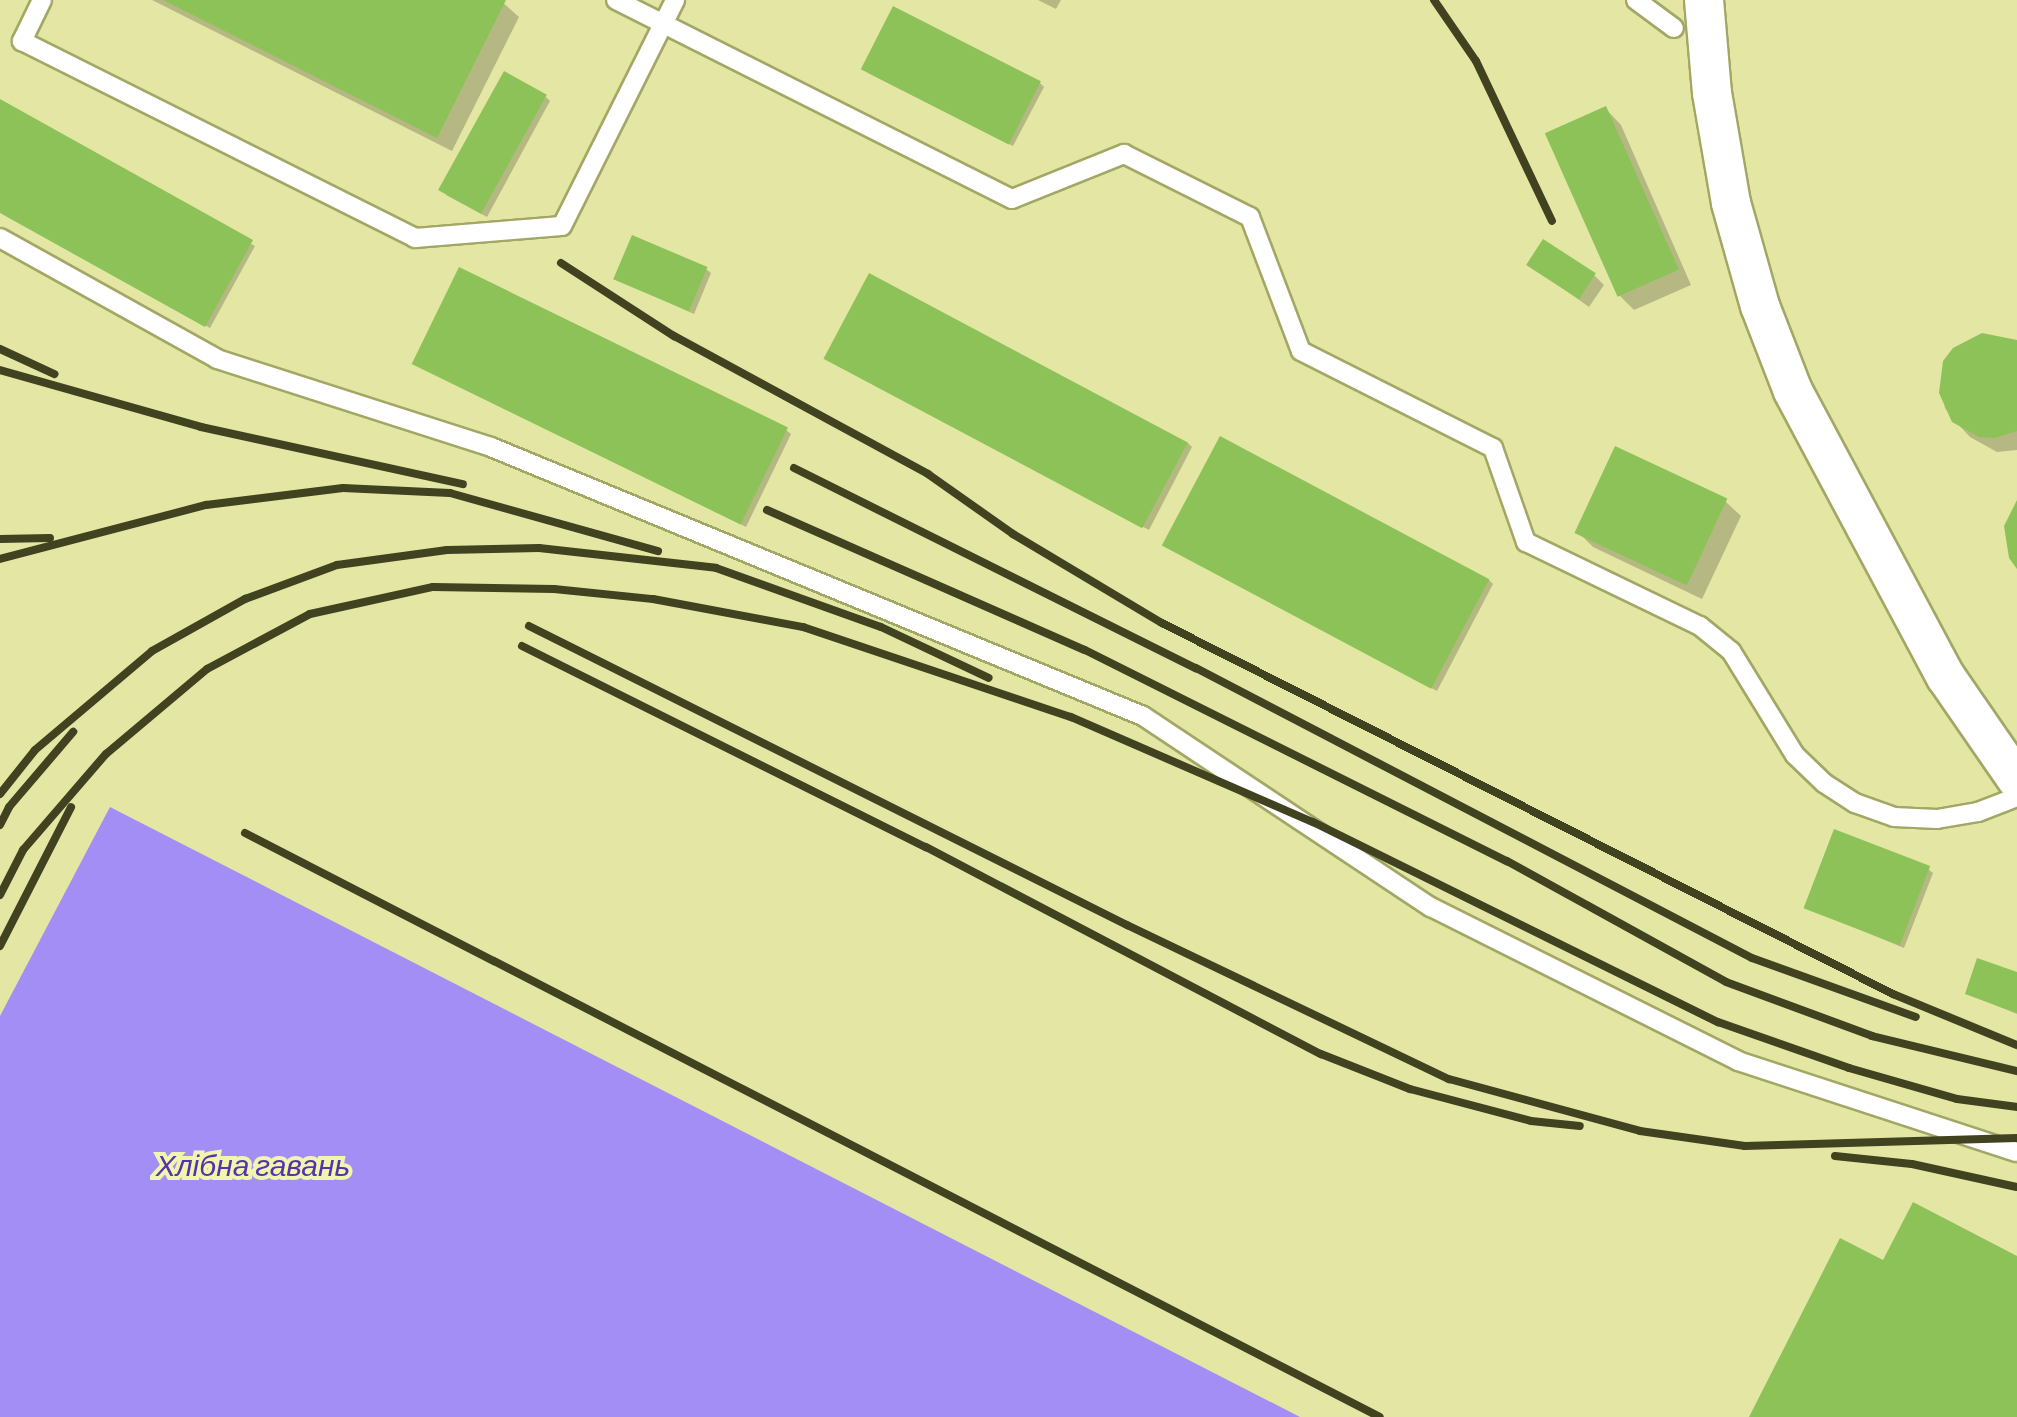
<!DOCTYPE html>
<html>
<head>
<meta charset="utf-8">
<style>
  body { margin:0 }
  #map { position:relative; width:2017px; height:1417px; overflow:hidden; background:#e3e7a3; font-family:Barlow,sans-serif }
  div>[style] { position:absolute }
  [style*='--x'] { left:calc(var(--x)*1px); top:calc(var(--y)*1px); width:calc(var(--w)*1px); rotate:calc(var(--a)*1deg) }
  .water>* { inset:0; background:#a28ef5 }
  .shadow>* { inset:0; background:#0003 }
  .building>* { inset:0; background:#8dc258; transform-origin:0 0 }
  .roads { filter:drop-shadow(2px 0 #a3a765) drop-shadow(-2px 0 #a3a765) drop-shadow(0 2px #a3a765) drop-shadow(0 -2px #a3a765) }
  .lane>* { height:18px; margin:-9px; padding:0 9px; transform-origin:9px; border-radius:9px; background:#fff }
  .street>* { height:38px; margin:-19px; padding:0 19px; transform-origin:19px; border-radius:19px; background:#fff }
  .rail>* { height:8px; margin:-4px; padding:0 4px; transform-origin:4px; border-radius:4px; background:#404220 }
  span { translate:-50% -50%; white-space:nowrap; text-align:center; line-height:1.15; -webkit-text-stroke:8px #f0f5b0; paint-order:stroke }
  .water-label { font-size:30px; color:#5733a9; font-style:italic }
</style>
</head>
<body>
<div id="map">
  <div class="water">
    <i style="clip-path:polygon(110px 807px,1300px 1417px,0 1417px,0 1016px)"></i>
  </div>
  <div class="shadow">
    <i style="clip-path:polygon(152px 0,500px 0,519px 17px,452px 151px)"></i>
    <i style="clip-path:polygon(1038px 0,1061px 0,1056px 9px)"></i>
    <i style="clip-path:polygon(868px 73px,1040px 83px,1044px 87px,1013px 146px)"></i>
    <i style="clip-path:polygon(546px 97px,550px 101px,487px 217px,446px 195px)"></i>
    <i style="clip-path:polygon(0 102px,255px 246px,210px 328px,0 211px)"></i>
    <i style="clip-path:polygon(1606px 109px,1621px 125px,1691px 285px,1634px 310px,1619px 295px)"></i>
    <i style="clip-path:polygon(1530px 265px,1594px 275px,1604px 285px,1589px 307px)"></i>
    <i style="clip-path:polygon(706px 269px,711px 273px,694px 314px,616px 279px)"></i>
    <i style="clip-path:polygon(2017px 343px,2017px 450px,1997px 452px,1970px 437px,1954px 420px,1945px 408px,1941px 377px)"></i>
    <i style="clip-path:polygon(828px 359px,1188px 443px,1192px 447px,1149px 530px)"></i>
    <i style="clip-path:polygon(415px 364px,786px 430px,791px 434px,746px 527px)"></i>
    <i style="clip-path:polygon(1725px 501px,1741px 516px,1702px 599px,1593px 547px,1578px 532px)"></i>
    <i style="clip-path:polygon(1165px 546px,1489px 580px,1493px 584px,1437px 691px)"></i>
    <i style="clip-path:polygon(1928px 869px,1933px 873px,1904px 948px,1807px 908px)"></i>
    <i style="clip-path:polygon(2017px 975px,2017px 1014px,1967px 994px)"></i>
  </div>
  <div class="building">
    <i style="clip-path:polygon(163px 0,506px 0,437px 138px)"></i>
    <i style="left:893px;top:6px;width:166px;height:71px;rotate:27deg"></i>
    <i style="left:504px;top:71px;width:49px;height:136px;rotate:29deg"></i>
    <i style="clip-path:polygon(0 99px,253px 240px,205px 327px,0 213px)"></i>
    <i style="left:1606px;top:106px;width:179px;height:67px;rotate:66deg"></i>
    <i style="left:632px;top:235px;width:82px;height:48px;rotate:23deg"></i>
    <i style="left:1543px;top:239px;width:63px;height:31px;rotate:33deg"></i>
    <i style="left:459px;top:267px;width:366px;height:108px;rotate:26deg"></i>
    <i style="left:869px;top:273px;width:361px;height:97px;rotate:28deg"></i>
    <i style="clip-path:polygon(1982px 333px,2017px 340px,2017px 431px,1995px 438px,1979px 437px,1952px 422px,1939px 393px,1943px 361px,1953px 348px)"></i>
    <i style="left:1220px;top:436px;width:305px;height:124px;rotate:28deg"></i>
    <i style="left:1615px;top:446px;width:124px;height:96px;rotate:25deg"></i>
    <i style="clip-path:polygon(2017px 500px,2017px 569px,2009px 558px,2004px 526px)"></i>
    <i style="left:1834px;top:829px;width:103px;height:85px;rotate:21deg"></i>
    <i style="clip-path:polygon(1977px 958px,2017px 972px,2017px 1013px,1965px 994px)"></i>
    <i style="clip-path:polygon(1913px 1202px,2017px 1256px,2017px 1417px,1749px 1417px,1840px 1238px,1883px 1260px)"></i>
  </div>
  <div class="roads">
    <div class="lane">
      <i style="--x:42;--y:0;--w:46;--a:116"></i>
      <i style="--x:22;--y:41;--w:440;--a:26.6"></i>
      <i style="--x:415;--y:238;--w:147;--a:-4.7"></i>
      <i style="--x:562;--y:226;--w:253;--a:-63.4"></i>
      <i style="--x:616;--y:0;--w:443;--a:26.7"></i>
      <i style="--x:1012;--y:199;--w:121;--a:-21.9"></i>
      <i style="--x:1124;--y:154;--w:141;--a:26.6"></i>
      <i style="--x:1250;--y:217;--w:143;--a:69.2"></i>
      <i style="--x:1301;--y:351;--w:215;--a:26.8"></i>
      <i style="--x:1493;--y:448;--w:100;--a:70.7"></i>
      <i style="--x:1526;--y:542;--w:193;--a:25.8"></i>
      <i style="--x:1700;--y:626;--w:40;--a:39"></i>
      <i style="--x:1731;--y:651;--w:122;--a:58.4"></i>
      <i style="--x:1795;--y:755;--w:40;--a:44"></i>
      <i style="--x:1824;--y:783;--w:37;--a:33"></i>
      <i style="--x:1855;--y:803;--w:41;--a:19.7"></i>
      <i style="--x:1894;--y:817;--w:43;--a:2.7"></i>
      <i style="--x:1937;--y:819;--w:42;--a:-9.7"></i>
      <i style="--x:1978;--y:812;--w:42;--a:-21"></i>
      <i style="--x:1636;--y:0;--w:47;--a:36.4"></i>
      <i style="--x:0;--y:238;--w:248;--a:29.1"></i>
      <i style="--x:217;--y:359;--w:288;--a:17.8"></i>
      <i style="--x:491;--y:447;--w:705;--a:22.42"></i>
      <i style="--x:1143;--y:716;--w:346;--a:33.6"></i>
      <i style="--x:1431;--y:907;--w:343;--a:26.6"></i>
      <i style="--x:1738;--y:1061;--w:293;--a:18.1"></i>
    </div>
    <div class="street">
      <i style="--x:1704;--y:0;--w:93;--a:85.1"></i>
      <i style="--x:1712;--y:93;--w:112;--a:80.2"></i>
      <i style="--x:1731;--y:203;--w:107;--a:74.3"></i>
      <i style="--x:1760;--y:306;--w:91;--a:68.8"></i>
      <i style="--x:1793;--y:391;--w:324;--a:61.9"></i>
      <i style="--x:1946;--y:677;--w:125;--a:55.4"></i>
    </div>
  </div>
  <div class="rail">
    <i style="--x:1434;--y:0;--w:74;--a:55.5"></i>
    <i style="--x:1476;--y:61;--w:177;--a:64.6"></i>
    <i style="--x:561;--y:263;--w:135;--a:32.9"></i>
    <i style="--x:674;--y:336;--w:289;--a:28.5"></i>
    <i style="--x:928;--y:474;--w:104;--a:35.2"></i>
    <i style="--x:1013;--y:534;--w:174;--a:30.9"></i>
    <i style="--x:1162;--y:623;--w:820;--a:26.91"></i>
    <i style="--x:1893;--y:994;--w:134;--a:22.4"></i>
    <i style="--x:0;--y:349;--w:60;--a:24.8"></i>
    <i style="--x:0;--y:370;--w:209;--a:15.8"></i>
    <i style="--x:201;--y:427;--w:268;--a:12.3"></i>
    <i style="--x:794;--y:468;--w:449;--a:26.5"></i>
    <i style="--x:1196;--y:668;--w:627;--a:27.55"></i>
    <i style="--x:1752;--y:958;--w:174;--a:19.8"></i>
    <i style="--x:767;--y:510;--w:347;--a:23.8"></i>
    <i style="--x:1085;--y:650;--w:472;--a:26.6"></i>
    <i style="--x:1507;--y:861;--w:250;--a:28.9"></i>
    <i style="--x:1726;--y:982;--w:156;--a:20.3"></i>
    <i style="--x:1872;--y:1036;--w:149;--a:13.6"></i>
    <i style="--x:0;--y:539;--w:50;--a:-1.1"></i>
    <i style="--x:0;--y:559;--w:213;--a:-14.7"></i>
    <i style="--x:206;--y:505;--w:138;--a:-7.1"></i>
    <i style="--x:343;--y:488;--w:107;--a:2.7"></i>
    <i style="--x:450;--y:493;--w:216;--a:15.6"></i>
    <i style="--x:529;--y:626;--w:669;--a:26.57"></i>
    <i style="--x:1127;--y:925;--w:357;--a:25.6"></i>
    <i style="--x:1449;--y:1079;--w:198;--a:15.2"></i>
    <i style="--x:1640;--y:1131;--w:106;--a:8.1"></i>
    <i style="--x:1745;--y:1146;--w:272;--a:-1.7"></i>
    <i style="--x:522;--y:646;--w:451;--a:26.5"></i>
    <i style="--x:926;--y:847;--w:446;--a:27.7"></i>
    <i style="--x:1321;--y:1054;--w:96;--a:21.5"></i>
    <i style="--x:1410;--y:1089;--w:125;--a:14.8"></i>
    <i style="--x:1531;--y:1121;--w:49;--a:5.8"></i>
    <i style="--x:0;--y:794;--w:56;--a:-51.5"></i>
    <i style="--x:35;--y:750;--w:153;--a:-40.2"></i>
    <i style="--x:152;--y:651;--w:107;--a:-29.2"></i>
    <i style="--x:245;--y:599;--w:98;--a:-20.3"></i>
    <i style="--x:337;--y:565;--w:111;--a:-7.8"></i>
    <i style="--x:447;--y:550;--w:92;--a:-1.2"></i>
    <i style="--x:539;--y:548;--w:178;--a:6.4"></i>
    <i style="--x:716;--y:568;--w:175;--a:19.7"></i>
    <i style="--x:881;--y:627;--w:119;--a:25.3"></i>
    <i style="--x:0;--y:825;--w:20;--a:-63"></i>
    <i style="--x:9;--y:807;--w:99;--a:-49.5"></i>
    <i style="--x:245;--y:833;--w:1276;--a:27.23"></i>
    <i style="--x:0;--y:895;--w:51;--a:-62.9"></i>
    <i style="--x:23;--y:850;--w:127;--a:-49.2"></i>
    <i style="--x:106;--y:754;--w:132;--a:-40.1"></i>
    <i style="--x:207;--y:669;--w:117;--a:-28.1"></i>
    <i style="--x:310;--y:614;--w:126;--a:-12.4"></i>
    <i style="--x:433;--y:587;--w:121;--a:0.9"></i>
    <i style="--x:554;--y:589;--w:100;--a:5.8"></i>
    <i style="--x:653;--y:599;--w:153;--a:10.6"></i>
    <i style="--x:803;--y:627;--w:283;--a:18.6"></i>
    <i style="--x:1071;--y:717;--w:264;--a:23.5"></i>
    <i style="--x:1313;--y:822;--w:452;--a:26.3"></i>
    <i style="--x:1718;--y:1022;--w:139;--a:19.3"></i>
    <i style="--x:1849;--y:1068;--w:112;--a:16"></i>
    <i style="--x:1957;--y:1099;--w:61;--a:7.6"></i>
    <i style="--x:0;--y:946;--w:156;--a:-62.9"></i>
    <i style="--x:1835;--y:1156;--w:77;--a:5.9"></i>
    <i style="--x:1912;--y:1164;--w:107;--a:12.4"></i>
  </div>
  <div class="water-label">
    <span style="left:253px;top:1164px">Хлібна гавань</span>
  </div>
</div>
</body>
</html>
